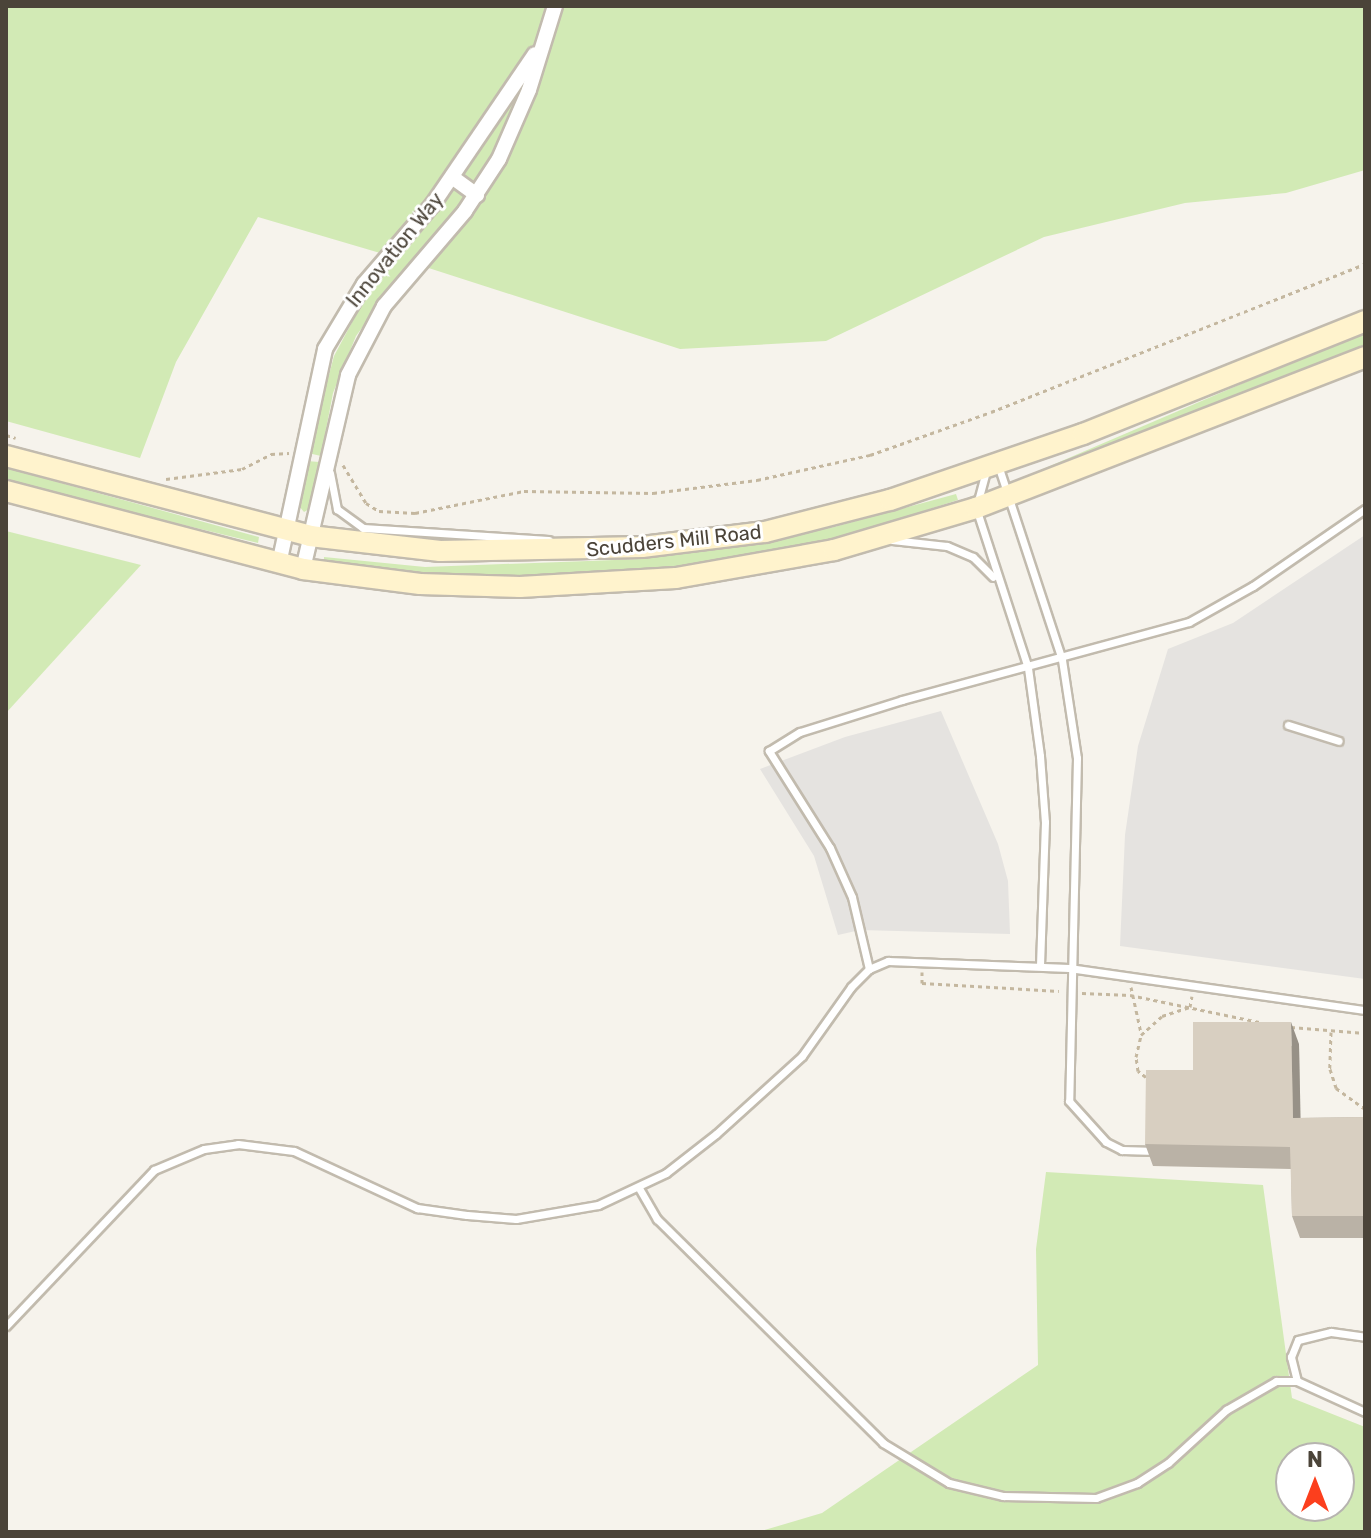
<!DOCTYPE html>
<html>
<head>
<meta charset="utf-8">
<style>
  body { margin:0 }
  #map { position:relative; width:1371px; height:1538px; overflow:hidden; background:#f6f3ec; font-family:Rubik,sans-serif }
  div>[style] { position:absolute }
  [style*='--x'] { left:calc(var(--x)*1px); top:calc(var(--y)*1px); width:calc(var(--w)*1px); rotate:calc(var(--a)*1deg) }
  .green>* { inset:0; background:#d2eab5 }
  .parking>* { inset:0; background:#e5e3e0 }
  .path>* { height:3px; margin-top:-1.5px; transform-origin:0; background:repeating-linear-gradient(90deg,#c4b79f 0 4px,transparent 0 8px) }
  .roads { filter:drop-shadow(2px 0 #c2bbae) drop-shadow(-2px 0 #c2bbae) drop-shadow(0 2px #c2bbae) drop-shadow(0 -2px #c2bbae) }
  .service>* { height:7px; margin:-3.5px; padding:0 3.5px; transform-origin:3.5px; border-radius:3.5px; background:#fff }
  .minor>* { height:14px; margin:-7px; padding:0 7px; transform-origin:7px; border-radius:7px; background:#fff }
  .secondary>* { height:20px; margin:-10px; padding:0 10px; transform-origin:10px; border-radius:10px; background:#fff3cd }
  .wall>* { inset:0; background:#bab2a6 }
  .shaded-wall>* { inset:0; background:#979187 }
  .building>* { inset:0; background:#d8cfc1 }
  span { translate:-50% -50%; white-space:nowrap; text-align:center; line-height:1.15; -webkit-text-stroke:6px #fff; paint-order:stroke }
  .street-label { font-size:20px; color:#4b4439 }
  .frame { position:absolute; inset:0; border:8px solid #4b4439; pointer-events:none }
  .north { position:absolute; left:1275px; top:1442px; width:80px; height:80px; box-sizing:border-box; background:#fff; border:2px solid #b7b4b0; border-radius:50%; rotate:0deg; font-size:22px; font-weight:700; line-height:32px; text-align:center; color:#4b4439 }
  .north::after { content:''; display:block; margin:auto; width:28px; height:36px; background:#fc3f1d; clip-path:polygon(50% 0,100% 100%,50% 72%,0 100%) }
</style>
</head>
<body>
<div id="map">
  <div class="green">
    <i style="clip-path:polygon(6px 6px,1365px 6px,1365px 170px,1286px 193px,1185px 203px,1044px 237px,826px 341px,680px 349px,410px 262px,356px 336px,333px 393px,321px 456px,308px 453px,334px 356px,365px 298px,397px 258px,258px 217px,176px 362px,140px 458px,6px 421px)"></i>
    <i style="clip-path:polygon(1365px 331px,1365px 348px,1024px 483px,1022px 478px)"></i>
    <i style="clip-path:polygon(307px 461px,319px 462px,311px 508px,304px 512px,299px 506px)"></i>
    <i style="clip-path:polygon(6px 468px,259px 537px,258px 543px,6px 482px)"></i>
    <i style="clip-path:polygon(956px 494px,958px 500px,801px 550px,697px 568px,542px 578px,398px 572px,324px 562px,324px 557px,425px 567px,641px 559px,731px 548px,834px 527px)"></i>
    <i style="clip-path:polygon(6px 531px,141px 565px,6px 713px)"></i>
    <i style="clip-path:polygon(evenodd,1046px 1172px,1263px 1185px,1292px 1398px,1365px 1427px,1365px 1532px,758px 1532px,822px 1513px,1038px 1365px,1036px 1249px,1046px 1172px,1291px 1458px,1339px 1458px,1339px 1506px,1291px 1506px,1291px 1458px)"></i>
  </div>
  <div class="parking">
    <i style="clip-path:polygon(1365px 535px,1365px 979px,1120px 946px,1125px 835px,1138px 746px,1168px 649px,1233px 623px)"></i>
    <i style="clip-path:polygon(941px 711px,998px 844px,1008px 881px,1010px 934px,860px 930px,838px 935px,814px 856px,760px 769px,845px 737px)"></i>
  </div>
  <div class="path">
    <i style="--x:6;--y:435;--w:10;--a:17"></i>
    <i style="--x:343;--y:465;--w:44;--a:58.8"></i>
    <i style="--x:366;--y:503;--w:15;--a:32"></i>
    <i style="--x:379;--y:511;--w:36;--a:3"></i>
    <i style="--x:415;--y:513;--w:111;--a:-11.4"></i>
    <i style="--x:524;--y:491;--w:129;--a:0.9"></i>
    <i style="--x:653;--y:493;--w:105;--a:-7.1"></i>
    <i style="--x:757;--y:480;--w:116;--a:-12.5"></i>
    <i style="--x:870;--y:455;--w:128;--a:-19.6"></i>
    <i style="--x:991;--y:412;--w:402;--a:-21.6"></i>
    <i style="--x:166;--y:479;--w:77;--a:-7.5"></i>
    <i style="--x:242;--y:469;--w:33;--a:-27"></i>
    <i style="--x:271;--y:454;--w:18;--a:-3"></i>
    <i style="--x:922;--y:972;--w:11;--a:90"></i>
    <i style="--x:922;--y:983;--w:137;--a:3.3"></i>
    <i style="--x:1131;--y:987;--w:47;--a:77.7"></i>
    <i style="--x:1082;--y:993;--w:48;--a:2.4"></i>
    <i style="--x:1130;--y:995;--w:132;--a:11.8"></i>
    <i style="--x:1291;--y:1027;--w:74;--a:4.6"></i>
    <i style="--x:1331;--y:1032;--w:37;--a:92"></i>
    <i style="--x:1330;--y:1069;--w:20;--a:72"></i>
    <i style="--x:1336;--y:1088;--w:36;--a:36"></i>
    <i style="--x:1146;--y:1077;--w:10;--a:-143"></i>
    <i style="--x:1138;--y:1071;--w:14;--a:-98"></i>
    <i style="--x:1136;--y:1057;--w:23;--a:-77"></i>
    <i style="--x:1141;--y:1035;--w:28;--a:-42"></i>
    <i style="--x:1162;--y:1016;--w:29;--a:-18"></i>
    <i style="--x:1190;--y:1007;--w:11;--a:-80"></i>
  </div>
  <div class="roads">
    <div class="service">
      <i style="--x:998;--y:465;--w:205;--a:71.8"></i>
      <i style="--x:1062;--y:660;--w:99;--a:81.3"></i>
      <i style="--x:1077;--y:758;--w:343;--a:91.3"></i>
      <i style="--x:1069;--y:1101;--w:55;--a:47.9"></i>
      <i style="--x:1106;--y:1142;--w:18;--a:27"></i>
      <i style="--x:1122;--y:1150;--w:25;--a:2"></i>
      <i style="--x:986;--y:471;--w:38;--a:105"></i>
      <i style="--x:976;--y:508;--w:168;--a:72"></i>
      <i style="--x:1028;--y:668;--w:89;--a:82.2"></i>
      <i style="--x:1040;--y:756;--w:66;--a:85.7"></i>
      <i style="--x:1045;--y:822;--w:144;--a:92"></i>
      <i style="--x:330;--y:473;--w:37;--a:79"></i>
      <i style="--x:337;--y:509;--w:32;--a:36"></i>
      <i style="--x:363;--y:528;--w:186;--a:3.7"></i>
      <i style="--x:892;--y:540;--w:55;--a:6.2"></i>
      <i style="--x:947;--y:546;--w:28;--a:23"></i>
      <i style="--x:973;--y:557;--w:28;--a:45"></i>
      <i style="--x:1288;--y:725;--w:53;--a:17.4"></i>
      <i style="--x:869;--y:969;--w:74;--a:-103.3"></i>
      <i style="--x:852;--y:897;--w:54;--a:-114.2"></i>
      <i style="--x:830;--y:848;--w:115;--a:-122.2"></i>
      <i style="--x:769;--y:751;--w:36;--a:-32"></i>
      <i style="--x:800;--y:732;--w:107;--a:-17.4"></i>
      <i style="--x:902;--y:700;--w:297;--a:-15.2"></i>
      <i style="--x:1189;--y:622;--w:73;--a:-29.4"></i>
      <i style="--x:1253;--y:586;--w:136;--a:-34.5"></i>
      <i style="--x:639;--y:1188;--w:36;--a:60"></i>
      <i style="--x:657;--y:1219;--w:318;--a:44.7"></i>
      <i style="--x:883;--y:1443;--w:77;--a:31.2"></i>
      <i style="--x:949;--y:1483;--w:56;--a:13.5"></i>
      <i style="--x:1003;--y:1496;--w:93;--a:1.2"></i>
      <i style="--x:1096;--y:1498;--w:44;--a:-20.1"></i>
      <i style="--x:1137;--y:1483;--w:37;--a:-33"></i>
      <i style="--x:1168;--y:1463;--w:79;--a:-42.4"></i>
      <i style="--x:1226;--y:1410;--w:58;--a:-30.1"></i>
      <i style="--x:1276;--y:1381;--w:21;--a:0"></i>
      <i style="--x:1297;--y:1381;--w:75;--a:24.5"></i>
      <i style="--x:6;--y:1326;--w:215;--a:-46.5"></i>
      <i style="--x:154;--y:1170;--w:54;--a:-22.8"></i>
      <i style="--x:204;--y:1149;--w:34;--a:-8"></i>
      <i style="--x:238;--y:1144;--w:56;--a:7.1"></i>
      <i style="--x:294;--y:1151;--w:136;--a:24.9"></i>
      <i style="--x:417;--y:1208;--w:50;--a:8"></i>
      <i style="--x:467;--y:1215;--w:49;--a:4.7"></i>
      <i style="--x:516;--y:1219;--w:83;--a:-9.7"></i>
      <i style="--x:598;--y:1205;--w:75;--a:-25.2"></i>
      <i style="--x:666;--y:1173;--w:63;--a:-38"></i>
      <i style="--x:716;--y:1134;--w:116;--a:-42.2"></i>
      <i style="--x:802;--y:1056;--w:85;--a:-54.6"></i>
      <i style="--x:851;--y:987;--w:25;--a:-45"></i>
      <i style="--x:869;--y:969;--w:21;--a:-23"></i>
      <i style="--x:888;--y:961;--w:181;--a:2.2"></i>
      <i style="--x:1069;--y:968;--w:299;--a:8.1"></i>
      <i style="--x:1297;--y:1381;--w:25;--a:-104"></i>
      <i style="--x:1291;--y:1357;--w:18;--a:-68"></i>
      <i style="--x:1298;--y:1340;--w:34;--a:-14"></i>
      <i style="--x:1331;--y:1332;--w:34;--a:8"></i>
    </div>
    <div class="minor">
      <i style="--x:452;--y:177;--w:31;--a:36"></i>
      <i style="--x:279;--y:564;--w:220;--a:-77.9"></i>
      <i style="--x:325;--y:349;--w:76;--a:-59"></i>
      <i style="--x:364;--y:284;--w:106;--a:-49.2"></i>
      <i style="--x:433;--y:204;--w:181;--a:-55.8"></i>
      <i style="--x:303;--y:569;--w:199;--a:-76.9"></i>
      <i style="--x:348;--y:375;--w:78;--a:-62.4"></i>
      <i style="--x:384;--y:306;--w:125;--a:-49.5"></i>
      <i style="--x:465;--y:211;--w:62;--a:-56.8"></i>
      <i style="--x:499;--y:159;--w:75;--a:-66.5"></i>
      <i style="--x:529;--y:90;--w:88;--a:-72.8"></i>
    </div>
    <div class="secondary">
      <i style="--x:6;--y:456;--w:314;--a:14.7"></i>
      <i style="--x:310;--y:536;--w:131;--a:6.6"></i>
      <i style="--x:440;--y:551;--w:202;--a:-1.1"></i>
      <i style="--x:642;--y:547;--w:124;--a:-7"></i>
      <i style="--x:765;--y:532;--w:129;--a:-14.4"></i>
      <i style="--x:890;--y:500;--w:204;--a:-18.9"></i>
      <i style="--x:1083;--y:434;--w:304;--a:-21.8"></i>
      <i style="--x:6;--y:491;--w:307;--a:14.7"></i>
      <i style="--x:303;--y:569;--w:118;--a:7.3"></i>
      <i style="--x:420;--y:584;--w:100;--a:1.7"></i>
      <i style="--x:520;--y:587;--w:156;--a:-3.3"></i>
      <i style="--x:676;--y:578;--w:160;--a:-10"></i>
      <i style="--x:834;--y:550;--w:148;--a:-16.5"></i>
      <i style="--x:976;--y:508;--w:417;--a:-21.2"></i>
    </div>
  </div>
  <div class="wall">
    <i style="clip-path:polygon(1299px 1044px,1300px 1118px,1365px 1117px,1365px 1238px,1300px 1238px,1292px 1216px,1291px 1169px,1153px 1166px,1145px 1144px,1193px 1070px)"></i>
  </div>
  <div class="shaded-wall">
    <i style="clip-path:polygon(1291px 1022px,1299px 1044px,1301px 1139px,1293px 1118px)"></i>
  </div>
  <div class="building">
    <i style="clip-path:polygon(1193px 1022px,1291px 1022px,1293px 1118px,1365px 1117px,1365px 1216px,1292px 1216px,1290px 1147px,1145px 1144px,1146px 1070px,1193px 1070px)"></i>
  </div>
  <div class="street-label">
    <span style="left:395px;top:250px;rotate:-51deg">Innovation Way</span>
    <span style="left:674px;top:541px;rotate:-6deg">Scudders Mill Road</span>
  </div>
  <div class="frame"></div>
  <div class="north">N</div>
</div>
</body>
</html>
